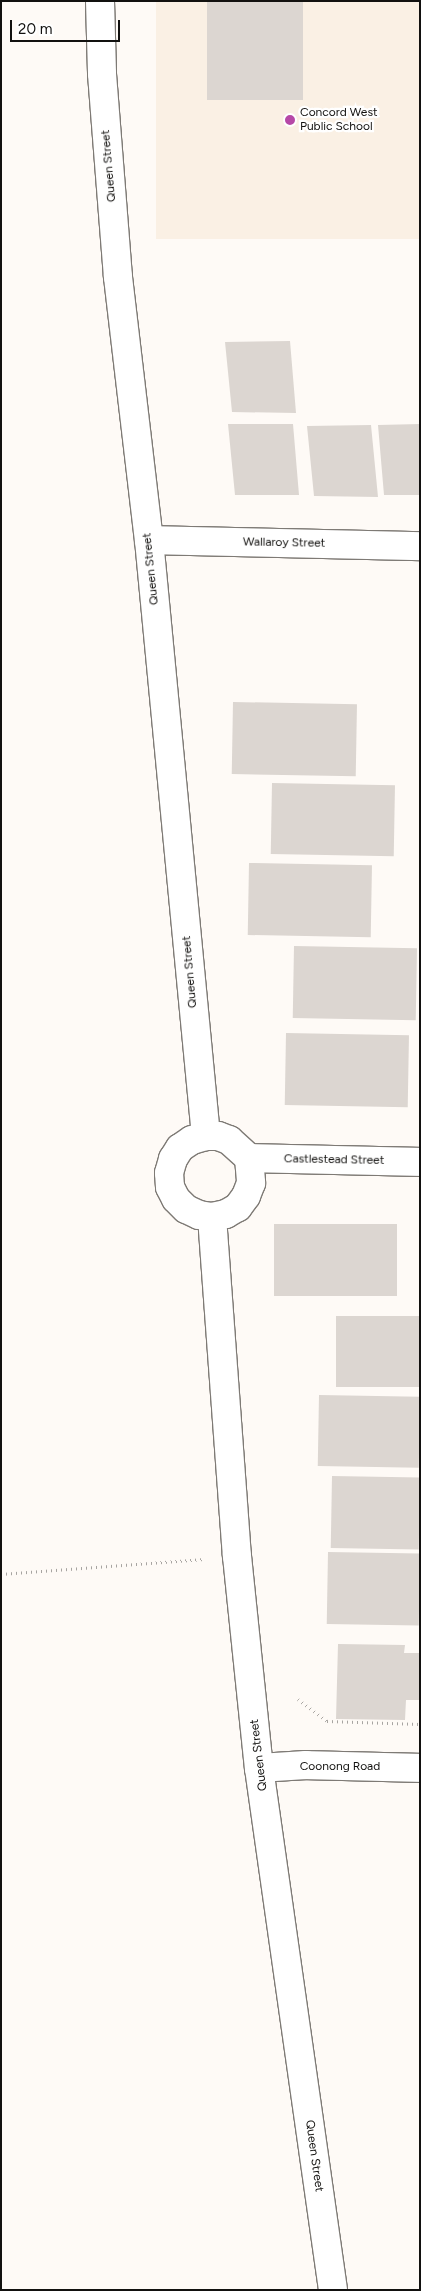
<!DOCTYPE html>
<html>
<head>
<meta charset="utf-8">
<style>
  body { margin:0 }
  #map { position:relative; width:421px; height:2291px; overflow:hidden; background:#fefaf6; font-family:Figtree,sans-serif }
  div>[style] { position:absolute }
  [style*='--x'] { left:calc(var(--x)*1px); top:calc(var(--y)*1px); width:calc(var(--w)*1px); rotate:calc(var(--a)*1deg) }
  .built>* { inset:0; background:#faf0e4; transform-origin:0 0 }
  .building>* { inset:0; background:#dcd6d1; transform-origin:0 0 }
  .path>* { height:3px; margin-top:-1.5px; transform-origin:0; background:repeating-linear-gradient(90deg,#a7a4a1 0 1px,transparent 0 5px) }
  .roads { filter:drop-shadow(1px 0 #7e7a75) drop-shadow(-1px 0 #7e7a75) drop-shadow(0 1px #7e7a75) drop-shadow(0 -1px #7e7a75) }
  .minor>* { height:28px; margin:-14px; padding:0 14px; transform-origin:14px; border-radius:14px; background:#fff }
  .dots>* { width:14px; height:14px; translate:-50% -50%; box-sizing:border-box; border:2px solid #fff; border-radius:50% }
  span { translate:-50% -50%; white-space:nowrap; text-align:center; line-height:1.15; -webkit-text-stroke:4.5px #fff; paint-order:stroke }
  .poi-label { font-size:12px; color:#12110f }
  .left { translate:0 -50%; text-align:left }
  .street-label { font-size:12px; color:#12110f }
  .frame { position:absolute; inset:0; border:2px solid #12110f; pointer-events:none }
  .scale { position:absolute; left:10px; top:20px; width:110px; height:22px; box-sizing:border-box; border:2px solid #12110f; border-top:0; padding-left:6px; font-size:15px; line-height:18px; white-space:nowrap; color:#12110f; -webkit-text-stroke:4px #fff; paint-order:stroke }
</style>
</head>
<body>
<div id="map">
  <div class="built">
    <i style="left:156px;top:1px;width:264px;height:238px"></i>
  </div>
  <div class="building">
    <i style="left:207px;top:1px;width:96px;height:99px"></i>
    <i style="clip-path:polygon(290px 341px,296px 413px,232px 412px,225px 342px)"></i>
    <i style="clip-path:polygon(228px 424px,293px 424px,299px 495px,235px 495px)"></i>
    <i style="clip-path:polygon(420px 424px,420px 495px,384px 495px,378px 425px)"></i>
    <i style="clip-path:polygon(371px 425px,378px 497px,314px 496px,307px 426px)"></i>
    <i style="left:233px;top:702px;width:124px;height:72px;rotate:1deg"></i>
    <i style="left:272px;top:783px;width:123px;height:71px;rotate:1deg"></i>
    <i style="left:249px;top:863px;width:123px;height:72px;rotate:1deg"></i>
    <i style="left:294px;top:946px;width:123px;height:72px;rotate:1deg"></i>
    <i style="left:286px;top:1033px;width:123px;height:72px;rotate:1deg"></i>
    <i style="left:274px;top:1224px;width:123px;height:72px"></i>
    <i style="left:336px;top:1316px;width:84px;height:71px"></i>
    <i style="left:319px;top:1395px;width:101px;height:71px;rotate:1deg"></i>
    <i style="left:332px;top:1476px;width:88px;height:72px;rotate:1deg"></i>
    <i style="left:328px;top:1552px;width:92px;height:72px;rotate:1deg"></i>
    <i style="clip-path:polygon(338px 1644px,405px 1645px,404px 1653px,420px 1653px,420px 1700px,406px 1700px,405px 1720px,336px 1719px)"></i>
  </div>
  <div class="path">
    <i style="--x:1;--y:1574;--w:204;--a:-4.2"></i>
    <i style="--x:298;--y:1699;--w:36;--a:37"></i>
    <i style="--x:327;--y:1721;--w:93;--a:1.8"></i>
  </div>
  <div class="roads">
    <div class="minor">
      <i style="--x:100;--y:1;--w:73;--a:88.4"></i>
      <i style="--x:102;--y:74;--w:204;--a:85.5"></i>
      <i style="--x:118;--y:277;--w:265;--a:83.3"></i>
      <i style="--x:149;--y:540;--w:599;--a:84.54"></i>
      <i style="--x:149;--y:540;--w:271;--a:1.3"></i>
      <i style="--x:206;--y:1136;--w:12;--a:0"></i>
      <i style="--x:218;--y:1136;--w:12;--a:20"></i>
      <i style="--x:229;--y:1140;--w:27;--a:42"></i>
      <i style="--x:249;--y:1158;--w:25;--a:85"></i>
      <i style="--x:251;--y:1183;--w:14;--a:111"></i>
      <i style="--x:246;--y:1196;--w:14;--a:126"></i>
      <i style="--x:238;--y:1207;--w:14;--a:150"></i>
      <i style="--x:226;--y:1214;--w:14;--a:168"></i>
      <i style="--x:212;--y:1217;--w:13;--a:-171"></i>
      <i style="--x:199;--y:1215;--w:14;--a:-155"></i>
      <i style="--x:186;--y:1209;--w:14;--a:-135"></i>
      <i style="--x:176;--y:1199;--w:13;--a:-117"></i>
      <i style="--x:170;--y:1187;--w:14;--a:-94"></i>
      <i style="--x:169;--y:1173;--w:15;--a:-74"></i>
      <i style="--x:173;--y:1159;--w:13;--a:-58"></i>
      <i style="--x:180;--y:1148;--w:14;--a:-34"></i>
      <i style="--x:192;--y:1140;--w:15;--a:-16"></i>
      <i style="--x:249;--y:1158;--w:171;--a:1.3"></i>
      <i style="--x:212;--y:1217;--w:340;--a:85.8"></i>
      <i style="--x:237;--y:1556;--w:213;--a:84.1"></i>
      <i style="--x:259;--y:1768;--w:527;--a:81.93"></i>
      <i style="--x:259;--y:1768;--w:47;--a:-3.7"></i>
      <i style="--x:306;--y:1765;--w:114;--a:1.5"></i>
    </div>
  </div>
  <div class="dots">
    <i style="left:290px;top:120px;background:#b648a7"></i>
  </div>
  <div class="poi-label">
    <span class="left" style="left:300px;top:120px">Concord West<br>Public School</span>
  </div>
  <div class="street-label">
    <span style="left:109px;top:166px;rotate:-95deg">Queen Street</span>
    <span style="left:284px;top:543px;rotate:1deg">Wallaroy Street</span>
    <span style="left:151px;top:569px;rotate:-96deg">Queen Street</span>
    <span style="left:190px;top:972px;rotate:-95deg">Queen Street</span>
    <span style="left:334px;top:1160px;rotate:1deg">Castlestead Street</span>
    <span style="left:259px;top:1755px;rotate:-97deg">Queen Street</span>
    <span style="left:340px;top:1767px">Coonong Road</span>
    <span style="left:314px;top:2156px;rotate:82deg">Queen Street</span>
  </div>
  <div class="frame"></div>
  <div class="scale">20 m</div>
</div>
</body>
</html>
